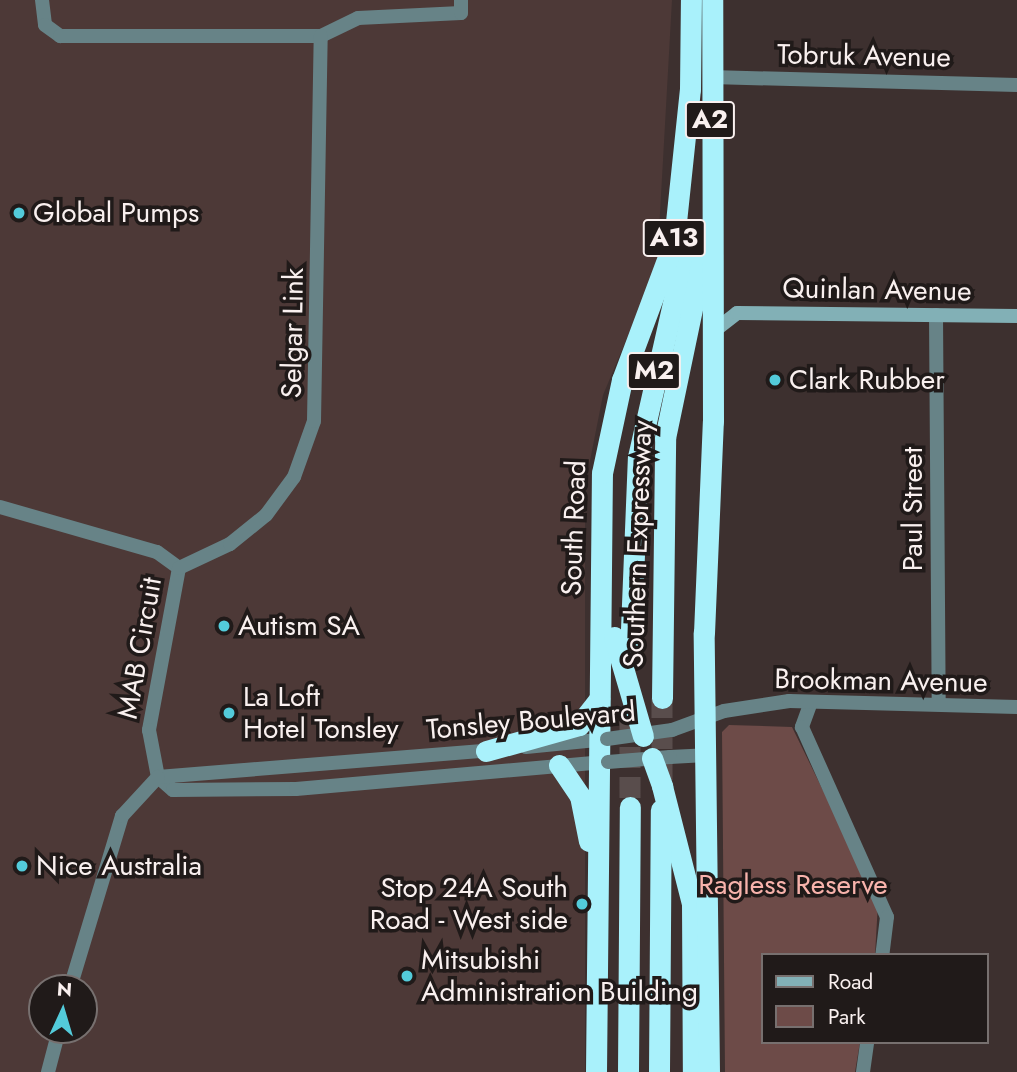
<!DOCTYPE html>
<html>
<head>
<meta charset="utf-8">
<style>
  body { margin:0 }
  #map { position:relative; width:1017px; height:1072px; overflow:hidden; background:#3d302f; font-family:Jost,sans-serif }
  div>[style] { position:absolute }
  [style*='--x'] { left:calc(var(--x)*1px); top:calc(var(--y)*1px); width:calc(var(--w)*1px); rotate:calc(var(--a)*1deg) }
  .built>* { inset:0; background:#4d3937 }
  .green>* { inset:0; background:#6d4b48 }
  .highway-tunnel>* { height:21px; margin-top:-10.5px; transform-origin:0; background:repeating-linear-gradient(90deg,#594d4c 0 21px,transparent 0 31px) }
  .street>* { height:14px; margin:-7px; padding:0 7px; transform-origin:7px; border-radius:7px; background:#678387 }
  .secondary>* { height:14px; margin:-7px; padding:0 7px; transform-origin:7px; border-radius:7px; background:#82b0b6 }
  .highway>* { height:21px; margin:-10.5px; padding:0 10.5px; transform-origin:10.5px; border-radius:10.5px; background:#a9f1fb }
  .street-bridge>* { height:14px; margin:-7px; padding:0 7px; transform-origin:7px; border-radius:7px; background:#678387 }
  .highway-bridge>* { height:21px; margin:-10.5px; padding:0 10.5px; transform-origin:10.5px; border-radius:10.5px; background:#a9f1fb }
  .dots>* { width:19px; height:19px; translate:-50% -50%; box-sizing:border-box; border:4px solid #201a19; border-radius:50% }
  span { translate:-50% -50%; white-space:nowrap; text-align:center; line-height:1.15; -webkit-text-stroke:7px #201a19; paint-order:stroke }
  .shield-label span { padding:2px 5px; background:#201a19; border:2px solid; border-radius:5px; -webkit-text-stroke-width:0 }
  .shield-label { font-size:26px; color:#f9f0ef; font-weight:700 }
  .street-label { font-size:28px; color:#f9f0ef }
  .poi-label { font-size:28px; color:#f9f0ef }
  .left { translate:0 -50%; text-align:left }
  .right { translate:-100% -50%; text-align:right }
  .park-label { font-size:28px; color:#f8b3ac }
  .legend { position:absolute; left:761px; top:953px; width:228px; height:91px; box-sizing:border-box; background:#201a19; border:2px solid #77706f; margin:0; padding:9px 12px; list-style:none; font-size:21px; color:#f9f0ef }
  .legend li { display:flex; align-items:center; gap:14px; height:35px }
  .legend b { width:35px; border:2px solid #77706f }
  .north { position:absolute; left:28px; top:974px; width:70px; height:70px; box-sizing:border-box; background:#201a19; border:2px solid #77706f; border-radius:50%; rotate:4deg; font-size:19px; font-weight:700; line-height:28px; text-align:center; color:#f9f0ef }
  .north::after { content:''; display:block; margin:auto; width:24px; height:32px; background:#53cbda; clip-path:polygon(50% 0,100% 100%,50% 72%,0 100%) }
</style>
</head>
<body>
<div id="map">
  <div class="built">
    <i style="clip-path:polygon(evenodd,0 0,672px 0,657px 267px,603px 395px,585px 486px,585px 1072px,0 1072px,0 0,42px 988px,84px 988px,84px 1030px,42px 1030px,42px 988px)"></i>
  </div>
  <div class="green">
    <i style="clip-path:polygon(729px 725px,792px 727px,878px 903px,875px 955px,763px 955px,763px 1042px,860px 1042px,855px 1072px,725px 1072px,722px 732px)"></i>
  </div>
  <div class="highway-tunnel">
    <i style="--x:630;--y:715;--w:92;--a:90"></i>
    <i style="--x:662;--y:780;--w:82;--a:-90"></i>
  </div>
  <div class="street">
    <i style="--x:42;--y:0;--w:25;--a:83"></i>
    <i style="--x:45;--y:25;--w:19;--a:36"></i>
    <i style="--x:60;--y:36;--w:261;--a:0"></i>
    <i style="--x:321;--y:36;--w:41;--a:-25.9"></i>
    <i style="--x:358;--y:18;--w:103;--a:-2.8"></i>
    <i style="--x:461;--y:13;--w:13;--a:-90"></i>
    <i style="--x:711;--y:77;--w:306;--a:1.5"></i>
    <i style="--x:936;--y:315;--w:389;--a:89.6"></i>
    <i style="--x:0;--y:507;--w:163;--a:16"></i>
    <i style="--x:157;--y:552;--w:27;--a:36"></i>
    <i style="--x:179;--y:568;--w:165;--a:100.5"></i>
    <i style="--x:149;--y:730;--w:48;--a:79.2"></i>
    <i style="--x:158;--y:777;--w:20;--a:41"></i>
    <i style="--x:173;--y:790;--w:123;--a:-0.5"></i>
    <i style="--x:296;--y:789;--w:312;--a:-5"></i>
    <i style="--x:179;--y:568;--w:56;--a:-25.2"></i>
    <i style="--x:230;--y:544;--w:46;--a:-38.9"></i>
    <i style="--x:266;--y:515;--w:47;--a:-53.6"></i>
    <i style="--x:294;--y:477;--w:59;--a:-70.3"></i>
    <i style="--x:314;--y:421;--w:385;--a:-89"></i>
    <i style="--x:811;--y:702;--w:27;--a:110"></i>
    <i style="--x:802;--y:727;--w:208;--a:65.9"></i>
    <i style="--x:887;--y:917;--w:38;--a:97"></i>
    <i style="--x:672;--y:730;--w:55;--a:-20.1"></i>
    <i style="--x:724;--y:711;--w:66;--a:-8.7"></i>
    <i style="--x:789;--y:701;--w:228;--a:1.5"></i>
    <i style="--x:526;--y:747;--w:81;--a:-5.6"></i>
    <i style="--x:670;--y:757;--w:36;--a:-3"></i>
    <i style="--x:158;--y:777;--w:338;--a:-4.6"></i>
    <i style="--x:70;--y:988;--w:180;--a:-73.2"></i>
    <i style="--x:122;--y:816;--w:53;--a:-47.3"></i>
    <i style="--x:48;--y:1072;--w:43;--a:-75.3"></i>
    <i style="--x:863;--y:1072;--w:30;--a:-82"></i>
  </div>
  <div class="secondary">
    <i style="--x:714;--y:331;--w:29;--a:-38"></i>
    <i style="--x:737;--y:313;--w:280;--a:0.6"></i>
  </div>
  <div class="highway">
    <i style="--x:630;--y:654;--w:197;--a:-87.7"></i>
    <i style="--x:638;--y:457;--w:203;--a:-77.2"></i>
    <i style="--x:662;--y:698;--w:260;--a:-89.3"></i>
    <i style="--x:665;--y:438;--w:191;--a:-78.2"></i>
    <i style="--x:486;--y:751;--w:97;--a:-15.6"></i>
    <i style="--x:579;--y:725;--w:33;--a:-52"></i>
    <i style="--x:559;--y:765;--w:37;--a:56"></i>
    <i style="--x:580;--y:796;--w:46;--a:78.7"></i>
    <i style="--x:662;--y:786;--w:122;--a:75.7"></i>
    <i style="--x:692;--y:904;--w:168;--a:89.7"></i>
    <i style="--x:596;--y:1072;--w:599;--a:-89.43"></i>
    <i style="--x:602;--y:473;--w:95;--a:-77.9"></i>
    <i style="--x:622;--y:380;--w:148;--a:-69.5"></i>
    <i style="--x:674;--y:241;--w:153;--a:-84"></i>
    <i style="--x:690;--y:89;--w:89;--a:-89.4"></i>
    <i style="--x:628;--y:1072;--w:265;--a:-89.6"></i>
    <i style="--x:659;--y:1072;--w:262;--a:-89.6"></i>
    <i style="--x:709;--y:1072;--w:439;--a:-90.7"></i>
    <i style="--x:704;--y:633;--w:212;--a:-87.6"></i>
    <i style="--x:713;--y:421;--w:421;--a:-90.1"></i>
  </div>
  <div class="street-bridge">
    <i style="--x:607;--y:739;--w:66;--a:-7.9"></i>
    <i style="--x:608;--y:762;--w:62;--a:-4.6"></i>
  </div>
  <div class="highway-bridge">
    <i style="--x:614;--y:637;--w:103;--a:73.7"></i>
    <i style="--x:652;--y:758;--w:30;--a:70"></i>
  </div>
  <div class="dots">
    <i style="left:19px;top:213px;background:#53cbda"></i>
    <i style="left:775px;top:380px;background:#53cbda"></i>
    <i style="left:224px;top:626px;background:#53cbda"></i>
    <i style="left:229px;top:713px;background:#53cbda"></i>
    <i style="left:22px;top:866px;background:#53cbda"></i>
    <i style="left:582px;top:904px;background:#53cbda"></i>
    <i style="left:407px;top:976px;background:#53cbda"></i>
  </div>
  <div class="shield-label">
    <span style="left:710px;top:120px">A2</span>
    <span style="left:674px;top:238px">A13</span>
    <span style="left:654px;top:371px">M2</span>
  </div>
  <div class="street-label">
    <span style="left:864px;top:56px;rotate:1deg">Tobruk Avenue</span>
    <span style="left:877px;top:290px;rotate:1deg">Quinlan Avenue</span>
    <span style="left:293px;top:333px;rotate:-89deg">Selgar Link</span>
    <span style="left:913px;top:509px;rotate:-90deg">Paul Street</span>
    <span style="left:574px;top:528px;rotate:-88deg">South Road</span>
    <span style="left:638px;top:544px;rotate:-88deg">Southern Expressway</span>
    <span style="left:140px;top:648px;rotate:-80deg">MAB Circuit</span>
    <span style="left:881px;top:681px;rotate:1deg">Brookman Avenue</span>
    <span style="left:531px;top:721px;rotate:-5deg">Tonsley Boulevard</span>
  </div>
  <div class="poi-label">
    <span class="left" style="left:33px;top:213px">Global Pumps</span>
    <span class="left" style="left:789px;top:380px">Clark Rubber</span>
    <span class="left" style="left:238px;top:626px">Autism SA</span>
    <span class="left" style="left:243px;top:713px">La Loft<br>Hotel Tonsley</span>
    <span class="left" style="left:36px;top:866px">Nice Australia</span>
    <span class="right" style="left:568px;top:904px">Stop 24A South<br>Road - West side</span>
    <span class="left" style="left:421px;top:976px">Mitsubishi<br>Administration Building</span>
  </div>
  <div class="park-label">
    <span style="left:793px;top:885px">Ragless Reserve</span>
  </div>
  <ul class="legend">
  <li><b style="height:9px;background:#82b0b6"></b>Road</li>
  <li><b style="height:19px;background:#6d4b48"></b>Park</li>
  </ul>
  <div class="north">N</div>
</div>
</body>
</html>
